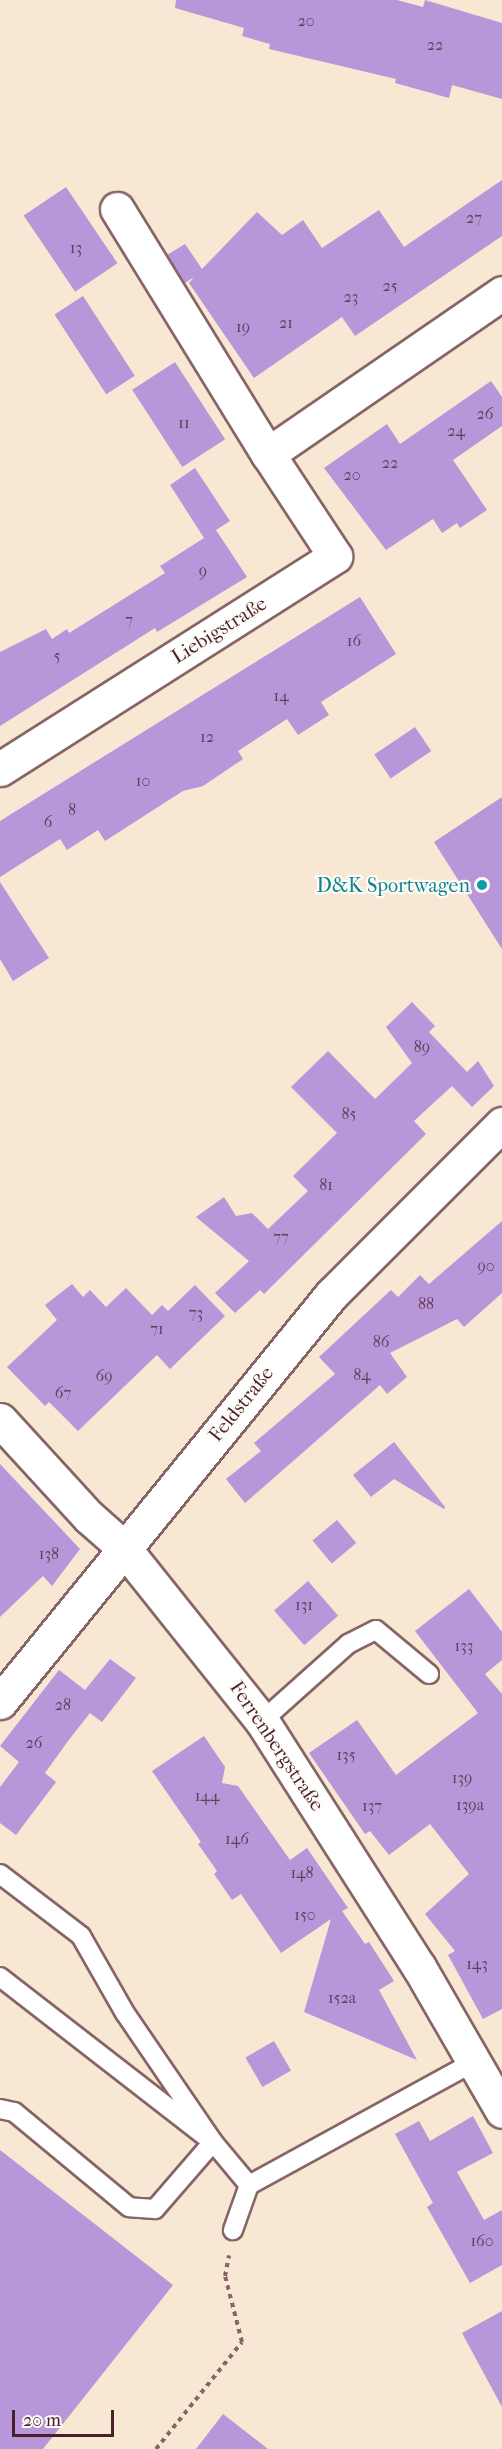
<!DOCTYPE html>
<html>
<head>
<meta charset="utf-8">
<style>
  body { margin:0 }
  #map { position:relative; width:502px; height:2449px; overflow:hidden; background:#f8e7d3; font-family:"IM FELL French Canon",serif }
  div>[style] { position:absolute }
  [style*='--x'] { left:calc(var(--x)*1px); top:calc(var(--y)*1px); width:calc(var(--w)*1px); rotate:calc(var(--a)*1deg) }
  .building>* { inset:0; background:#b797d9; transform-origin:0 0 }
  .path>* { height:4px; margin-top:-2px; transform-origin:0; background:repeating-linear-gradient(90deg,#876566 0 4.5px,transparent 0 9px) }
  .roads { filter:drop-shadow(2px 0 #876566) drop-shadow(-2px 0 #876566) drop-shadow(0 2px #876566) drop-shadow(0 -2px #876566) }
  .lane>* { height:18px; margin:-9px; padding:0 9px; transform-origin:9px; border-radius:9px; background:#fff }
  .street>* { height:33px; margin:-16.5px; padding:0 16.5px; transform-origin:16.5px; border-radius:16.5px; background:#fff }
  .dots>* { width:16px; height:16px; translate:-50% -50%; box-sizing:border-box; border:3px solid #fdfcf7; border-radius:50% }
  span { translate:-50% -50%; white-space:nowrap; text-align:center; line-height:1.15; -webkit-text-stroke:4.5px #fdfcf7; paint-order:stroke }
  .number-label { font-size:16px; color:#653d56 }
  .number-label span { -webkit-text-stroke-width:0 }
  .street-label { font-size:20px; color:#4a1f2b }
  .culture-label { font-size:20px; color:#0d838f }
  .right { translate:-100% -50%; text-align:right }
  .scale { position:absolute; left:12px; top:2410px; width:102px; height:27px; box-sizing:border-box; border:3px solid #4a1f2b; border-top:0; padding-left:8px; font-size:18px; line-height:21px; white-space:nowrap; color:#4a1f2b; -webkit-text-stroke:4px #fdfcf7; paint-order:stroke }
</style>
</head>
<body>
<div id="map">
  <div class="building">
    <i style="clip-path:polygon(176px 0,397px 0,423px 7px,425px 0,502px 23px,502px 99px,452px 85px,449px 98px,395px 83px,396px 79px,269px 49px,270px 44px,242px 36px,244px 28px,175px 8px)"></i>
    <i style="clip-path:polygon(502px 180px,502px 236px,355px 336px,342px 317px,254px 378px,189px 283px,194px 277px,185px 283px,167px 255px,185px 244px,202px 269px,257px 212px,282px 235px,303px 220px,322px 248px,379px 210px,404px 247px)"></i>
    <i style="left:66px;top:187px;width:92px;height:51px;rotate:56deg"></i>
    <i style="left:83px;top:296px;width:95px;height:34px;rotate:57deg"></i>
    <i style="left:175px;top:362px;width:92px;height:51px;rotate:57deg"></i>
    <i style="clip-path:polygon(491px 381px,502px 397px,502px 426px,453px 460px,487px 510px,460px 528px,457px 523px,442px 533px,433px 519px,386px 550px,324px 468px,387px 424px,400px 444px)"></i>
    <i style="clip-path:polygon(195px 468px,230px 521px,216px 530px,247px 577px,157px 632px,155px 628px,0 726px,0 652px,46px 629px,52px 639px,67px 629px,69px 633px,165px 573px,160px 566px,204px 538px,170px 485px)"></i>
    <i style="clip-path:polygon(360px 597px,396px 654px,321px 702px,329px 715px,298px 735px,287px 719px,238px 751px,243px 759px,203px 786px,183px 791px,105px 841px,98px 830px,67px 850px,60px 839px,0 877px,0 821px)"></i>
    <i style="left:415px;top:727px;width:29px;height:49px;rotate:56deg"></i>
    <i style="clip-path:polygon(502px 797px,502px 949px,434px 842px)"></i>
    <i style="clip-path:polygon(0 882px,49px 958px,13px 981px,0 959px)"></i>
    <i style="clip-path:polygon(412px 1002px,435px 1026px,429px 1032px,467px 1072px,478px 1061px,494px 1086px,472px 1107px,452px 1086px,414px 1121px,426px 1134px,264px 1294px,260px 1290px,235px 1313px,215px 1293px,249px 1261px,196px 1217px,224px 1197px,236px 1216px,252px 1213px,268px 1229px,308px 1191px,293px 1176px,337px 1133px,291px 1087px,328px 1051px,375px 1099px,412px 1063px,386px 1027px)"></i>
    <i style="clip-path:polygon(502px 1221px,502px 1293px,464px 1327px,457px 1319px,390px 1353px,407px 1377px,387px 1394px,380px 1385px,245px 1503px,226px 1479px,261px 1451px,254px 1443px,335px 1374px,319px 1357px,391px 1290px,398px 1297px,420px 1275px,429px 1284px)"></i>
    <i style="clip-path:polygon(72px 1284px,83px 1297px,90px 1290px,106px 1307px,126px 1288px,152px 1315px,162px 1305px,168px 1311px,195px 1285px,225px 1316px,170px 1369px,157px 1355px,78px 1431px,49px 1402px,45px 1406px,7px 1367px,57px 1320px,45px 1305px)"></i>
    <i style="clip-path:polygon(394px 1442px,445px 1507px,444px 1509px,394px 1479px,371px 1497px,353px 1475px)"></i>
    <i style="clip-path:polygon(0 1464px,80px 1549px,52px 1586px,43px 1576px,0 1617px)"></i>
    <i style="left:337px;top:1520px;width:30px;height:32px;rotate:50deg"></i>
    <i style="left:308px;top:1581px;width:46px;height:45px;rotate:49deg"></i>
    <i style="clip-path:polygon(469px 1589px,502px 1632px,502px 1660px,485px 1674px,502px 1694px,502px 2009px,483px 2019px,448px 1955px,455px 1951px,425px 1914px,469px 1874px,430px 1824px,389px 1855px,370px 1831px,365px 1834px,309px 1753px,357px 1720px,396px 1775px,478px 1713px,415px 1631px)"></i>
    <i style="clip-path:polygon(110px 1659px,136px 1678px,102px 1722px,90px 1713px,68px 1741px,45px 1773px,56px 1782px,16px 1835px,0 1823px,0 1787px,19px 1762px,0 1746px,59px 1670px,85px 1690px)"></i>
    <i style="clip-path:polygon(204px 1736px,225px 1767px,222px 1783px,238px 1786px,290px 1860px,307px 1848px,348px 1908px,342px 1911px,365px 1944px,369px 1942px,394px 1981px,379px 1990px,417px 2060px,304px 2012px,331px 1919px,281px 1953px,241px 1894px,232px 1900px,214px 1874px,217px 1871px,198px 1844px,201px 1842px,152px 1771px)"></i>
    <i style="left:274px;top:2041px;width:34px;height:33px;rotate:60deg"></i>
    <i style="clip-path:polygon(473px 2116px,493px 2153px,457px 2172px,484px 2220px,502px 2210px,502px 2265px,470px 2283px,427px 2207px,433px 2203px,395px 2134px,419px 2121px,430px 2141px)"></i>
    <i style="clip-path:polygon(0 2150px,173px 2285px,43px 2449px,0 2449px)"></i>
    <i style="clip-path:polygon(502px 2311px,502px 2407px,462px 2333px)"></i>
    <i style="clip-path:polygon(223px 2414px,268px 2449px,196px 2449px)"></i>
  </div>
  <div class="path">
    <i style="--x:156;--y:2449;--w:137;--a:-51.2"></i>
    <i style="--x:242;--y:2342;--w:68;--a:-104.4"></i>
    <i style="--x:225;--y:2276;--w:21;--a:-79"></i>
  </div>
  <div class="roads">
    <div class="lane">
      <i style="--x:262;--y:1721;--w:115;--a:-41.8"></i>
      <i style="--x:348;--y:1644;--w:31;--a:-27"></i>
      <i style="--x:376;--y:1630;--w:69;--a:39.7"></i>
      <i style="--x:0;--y:1874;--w:102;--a:37.4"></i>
      <i style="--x:81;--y:1936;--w:89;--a:60.3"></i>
      <i style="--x:125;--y:2013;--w:156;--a:55.7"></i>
      <i style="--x:213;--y:2142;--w:56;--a:50.1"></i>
      <i style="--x:249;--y:2185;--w:48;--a:109.6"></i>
      <i style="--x:0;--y:1977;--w:269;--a:37.8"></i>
      <i style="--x:213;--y:2142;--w:89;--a:130.9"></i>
      <i style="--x:155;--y:2209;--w:26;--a:-176"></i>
      <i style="--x:129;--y:2207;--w:149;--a:-140.4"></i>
      <i style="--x:14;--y:2112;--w:14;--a:-168"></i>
      <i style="--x:249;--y:2185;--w:256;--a:-28.7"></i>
    </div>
    <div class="street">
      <i style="--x:117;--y:209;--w:288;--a:58.4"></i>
      <i style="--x:0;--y:769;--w:397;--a:-32.4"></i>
      <i style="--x:335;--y:556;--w:122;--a:-123.3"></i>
      <i style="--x:268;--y:454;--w:284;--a:-34.5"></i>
      <i style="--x:0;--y:1420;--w:132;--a:47.5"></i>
      <i style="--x:89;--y:1517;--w:45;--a:41.4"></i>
      <i style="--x:123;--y:1547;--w:223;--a:51.4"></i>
      <i style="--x:262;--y:1721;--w:292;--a:57.5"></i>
      <i style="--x:419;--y:1967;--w:166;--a:60"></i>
      <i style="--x:0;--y:1702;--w:525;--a:-50.88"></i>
      <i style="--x:331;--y:1295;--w:242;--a:-45"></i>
    </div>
  </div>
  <div class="dots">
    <i style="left:482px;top:885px;background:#0f9aa8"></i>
  </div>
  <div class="number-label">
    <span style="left:306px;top:21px">20</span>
    <span style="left:435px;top:45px">22</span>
    <span style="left:474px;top:218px">27</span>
    <span style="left:76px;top:248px">13</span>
    <span style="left:390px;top:286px">25</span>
    <span style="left:351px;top:297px">23</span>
    <span style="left:286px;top:323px">21</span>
    <span style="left:243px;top:327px">19</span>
    <span style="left:485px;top:414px">26</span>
    <span style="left:184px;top:423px">11</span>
    <span style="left:456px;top:431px">24</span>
    <span style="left:390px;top:463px">22</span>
    <span style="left:352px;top:475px">20</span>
    <span style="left:203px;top:571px">9</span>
    <span style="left:129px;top:620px">7</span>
    <span style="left:354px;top:641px">16</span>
    <span style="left:57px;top:656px">5</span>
    <span style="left:281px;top:696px">14</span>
    <span style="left:207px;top:737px">12</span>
    <span style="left:143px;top:781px">10</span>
    <span style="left:72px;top:810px">8</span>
    <span style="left:48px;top:822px">6</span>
    <span style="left:422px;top:1047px">89</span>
    <span style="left:349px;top:1114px">85</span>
    <span style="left:326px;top:1185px">81</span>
    <span style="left:281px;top:1237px">77</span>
    <span style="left:486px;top:1266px">90</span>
    <span style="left:426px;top:1304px">88</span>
    <span style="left:196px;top:1313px">73</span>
    <span style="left:157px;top:1329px">71</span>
    <span style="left:381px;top:1342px">86</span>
    <span style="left:362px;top:1375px">84</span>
    <span style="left:104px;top:1376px">69</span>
    <span style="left:63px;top:1393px">67</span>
    <span style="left:49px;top:1554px">138</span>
    <span style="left:304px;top:1605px">131</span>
    <span style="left:464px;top:1646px">133</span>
    <span style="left:63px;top:1705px">28</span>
    <span style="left:34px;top:1743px">26</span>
    <span style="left:346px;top:1755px">135</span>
    <span style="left:462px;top:1778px">139</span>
    <span style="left:207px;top:1796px">144</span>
    <span style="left:470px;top:1805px">139a</span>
    <span style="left:372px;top:1806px">137</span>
    <span style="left:237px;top:1839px">146</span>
    <span style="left:302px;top:1873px">148</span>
    <span style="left:305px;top:1915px">150</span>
    <span style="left:477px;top:1964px">143</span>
    <span style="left:342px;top:1998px">152a</span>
    <span style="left:482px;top:2241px">160</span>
  </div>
  <div class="street-label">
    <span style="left:219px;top:630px;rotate:-32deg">Liebigstraße</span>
    <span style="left:241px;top:1404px;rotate:-51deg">Feldstraße</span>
    <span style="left:277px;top:1746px;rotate:56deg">Ferrenbergstraße</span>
  </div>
  <div class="culture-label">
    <span class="right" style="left:470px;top:885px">D&amp;K Sportwagen</span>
  </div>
  <div class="scale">20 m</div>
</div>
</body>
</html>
